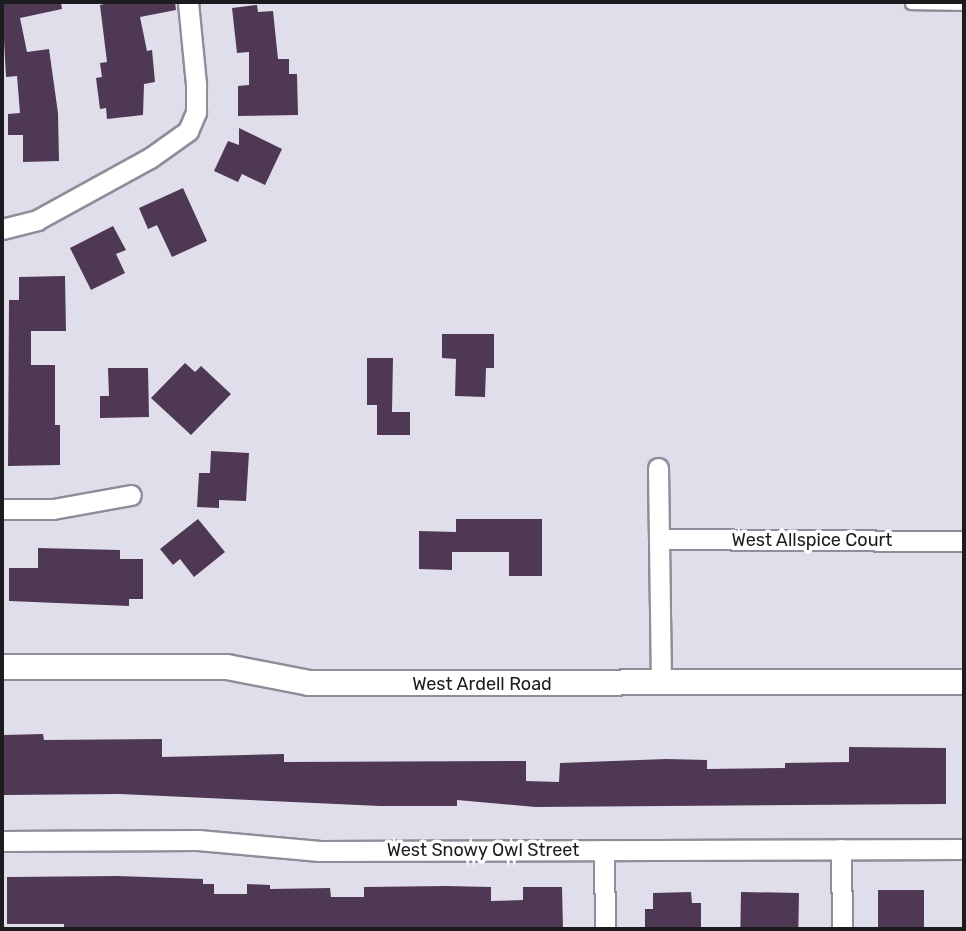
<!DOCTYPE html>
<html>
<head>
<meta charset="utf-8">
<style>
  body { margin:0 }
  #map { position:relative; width:966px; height:931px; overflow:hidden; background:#e0deeb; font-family:Rubik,sans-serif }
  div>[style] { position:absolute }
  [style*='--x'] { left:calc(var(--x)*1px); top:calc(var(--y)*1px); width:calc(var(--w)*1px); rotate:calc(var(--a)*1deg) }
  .building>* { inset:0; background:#4f3854; transform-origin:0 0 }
  .roads { filter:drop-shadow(2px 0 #8e8d99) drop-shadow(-2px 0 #8e8d99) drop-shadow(0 2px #8e8d99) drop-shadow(0 -2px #8e8d99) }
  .service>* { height:10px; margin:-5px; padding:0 5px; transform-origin:5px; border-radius:5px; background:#fff }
  .minor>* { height:19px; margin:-9.5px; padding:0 9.5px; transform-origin:9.5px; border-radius:9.5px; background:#fff }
  .tertiary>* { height:24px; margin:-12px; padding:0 12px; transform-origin:12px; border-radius:12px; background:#fff }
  span { translate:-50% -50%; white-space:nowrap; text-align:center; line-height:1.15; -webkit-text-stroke:7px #fff; paint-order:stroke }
  .street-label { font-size:18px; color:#1c1c20 }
  .frame { position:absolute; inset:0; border:4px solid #1c1c20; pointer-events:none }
</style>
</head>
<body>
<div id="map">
  <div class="building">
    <i style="clip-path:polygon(2px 2px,61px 2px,62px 9px,20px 18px,27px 52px,49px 49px,58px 113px,59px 161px,23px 162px,23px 135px,8px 135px,8px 114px,20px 113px,17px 76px,6px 77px)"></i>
    <i style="clip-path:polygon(113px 2px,175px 2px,176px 10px,140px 17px,147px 51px,152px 50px,155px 82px,144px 84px,143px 115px,107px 119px,106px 108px,100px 109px,96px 78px,102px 77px,100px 63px,107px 62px,100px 5px)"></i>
    <i style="clip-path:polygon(257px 5px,258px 12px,273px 11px,278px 59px,289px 59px,289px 74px,297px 74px,298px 115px,238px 116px,238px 86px,249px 85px,249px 52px,237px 53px,232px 8px)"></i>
    <i style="clip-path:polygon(239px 128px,282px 149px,265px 185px,242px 174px,238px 182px,214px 171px,228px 141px,239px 145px)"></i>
    <i style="clip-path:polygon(183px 188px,207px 241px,172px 257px,157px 225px,148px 229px,139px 208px)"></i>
    <i style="clip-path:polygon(113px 226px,126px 250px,116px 254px,125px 273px,91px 290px,70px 248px)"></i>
    <i style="clip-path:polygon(65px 276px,66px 331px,31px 331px,31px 365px,55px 365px,55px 425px,60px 425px,60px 465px,8px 466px,9px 300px,19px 300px,19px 277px)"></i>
    <i style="clip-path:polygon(442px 334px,494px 334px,494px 368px,486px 368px,485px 397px,455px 396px,456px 359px,442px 358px)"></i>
    <i style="clip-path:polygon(367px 358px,393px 358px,392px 412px,410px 412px,410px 435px,377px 435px,377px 405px,367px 405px)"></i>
    <i style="clip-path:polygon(185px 363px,195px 372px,201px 366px,231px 394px,191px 435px,151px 398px)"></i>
    <i style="clip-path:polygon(108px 368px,148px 368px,149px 417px,100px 418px,100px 396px,109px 396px)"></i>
    <i style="clip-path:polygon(211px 451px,249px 453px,246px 501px,219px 500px,219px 508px,197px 507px,199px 473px,210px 473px)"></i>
    <i style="clip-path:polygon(198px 519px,225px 552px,194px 577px,180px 559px,173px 565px,160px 549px)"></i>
    <i style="clip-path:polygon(456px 519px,542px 519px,542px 576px,509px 576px,509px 552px,452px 552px,452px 570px,419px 569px,419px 531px,456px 532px)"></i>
    <i style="clip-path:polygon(38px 548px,120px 550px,120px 559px,143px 559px,143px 599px,129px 599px,129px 606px,9px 601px,9px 568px,38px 568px)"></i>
    <i style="clip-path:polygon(43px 734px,44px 740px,162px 739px,162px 757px,284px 754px,284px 762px,526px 761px,526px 781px,559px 782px,560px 763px,666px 759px,707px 760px,707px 769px,785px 768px,785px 763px,849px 762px,849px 747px,946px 748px,946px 804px,535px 807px,457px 800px,457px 806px,380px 806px,120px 794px,4px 795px,3px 735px)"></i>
    <i style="clip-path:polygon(118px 876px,203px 879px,203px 884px,214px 884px,214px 894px,247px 894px,247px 884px,270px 885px,270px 889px,330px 888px,331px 897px,364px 897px,364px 887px,446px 886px,491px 887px,491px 901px,523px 900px,523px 887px,562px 887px,563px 929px,64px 929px,64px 924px,7px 924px,7px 877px)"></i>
    <i style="left:924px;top:890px;width:39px;height:46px;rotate:90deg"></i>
    <i style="clip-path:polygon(691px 892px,692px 903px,701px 903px,701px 929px,645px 929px,645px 909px,653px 909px,653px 893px)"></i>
    <i style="left:741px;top:892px;width:58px;height:37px;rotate:1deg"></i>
  </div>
  <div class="roads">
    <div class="service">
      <i style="--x:911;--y:4;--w:53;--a:1.1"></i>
    </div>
    <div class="minor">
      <i style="--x:2;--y:229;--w:36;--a:-14"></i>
      <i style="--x:37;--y:220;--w:129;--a:-28.8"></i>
      <i style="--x:150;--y:158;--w:47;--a:-35.4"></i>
      <i style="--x:188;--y:131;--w:21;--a:-67"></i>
      <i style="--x:196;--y:112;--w:28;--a:-90"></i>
      <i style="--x:196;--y:84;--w:82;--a:-95.6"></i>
      <i style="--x:658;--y:468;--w:216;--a:89.2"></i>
      <i style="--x:2;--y:509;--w:51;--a:0"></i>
      <i style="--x:53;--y:509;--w:79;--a:-10.2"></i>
      <i style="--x:659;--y:539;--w:305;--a:0.4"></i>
      <i style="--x:2;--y:841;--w:196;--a:-0.3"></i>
      <i style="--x:198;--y:840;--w:122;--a:5.2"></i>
      <i style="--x:320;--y:851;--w:644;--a:-0.18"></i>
      <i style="--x:841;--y:849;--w:80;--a:89.3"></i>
      <i style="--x:604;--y:850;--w:79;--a:89.3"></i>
    </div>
    <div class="tertiary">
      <i style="--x:2;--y:667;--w:225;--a:0"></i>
      <i style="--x:227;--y:667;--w:84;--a:11"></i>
      <i style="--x:309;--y:683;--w:655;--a:-0.09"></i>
    </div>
  </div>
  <div class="street-label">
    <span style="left:812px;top:540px">West Allspice Court</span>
    <span style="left:482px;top:684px">West Ardell Road</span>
    <span style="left:483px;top:850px">West Snowy Owl Street</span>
  </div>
  <div class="frame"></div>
</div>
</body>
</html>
